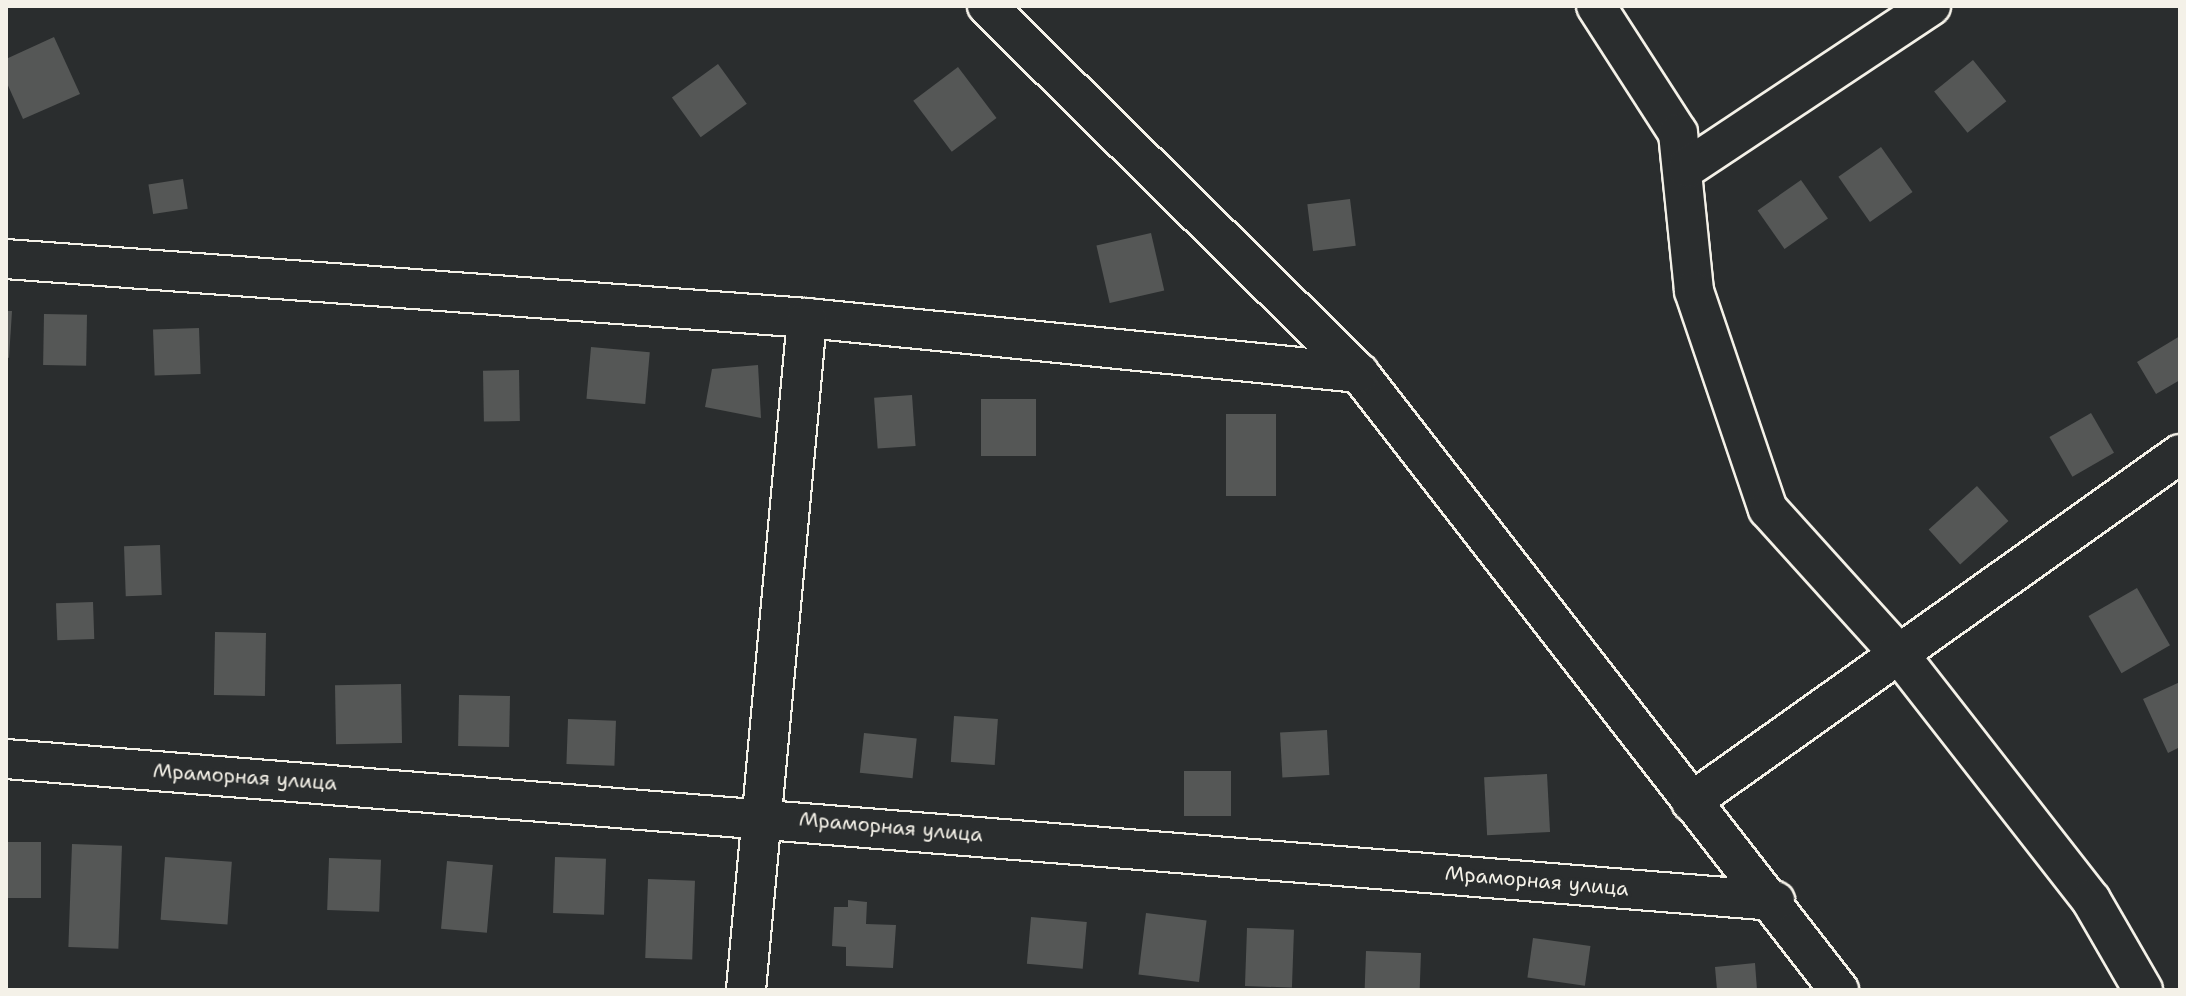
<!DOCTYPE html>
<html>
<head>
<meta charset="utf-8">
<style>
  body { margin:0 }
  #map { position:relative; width:2186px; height:996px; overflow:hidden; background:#2a2d2e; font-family:"Shantell Sans",sans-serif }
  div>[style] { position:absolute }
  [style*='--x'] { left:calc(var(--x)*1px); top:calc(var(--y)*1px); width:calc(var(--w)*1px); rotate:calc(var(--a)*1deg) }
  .building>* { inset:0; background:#555756; transform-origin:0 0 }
  .roads { filter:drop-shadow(2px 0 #f4f1e8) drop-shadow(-2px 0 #f4f1e8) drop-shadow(0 2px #f4f1e8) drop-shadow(0 -2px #f4f1e8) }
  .street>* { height:38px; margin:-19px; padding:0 19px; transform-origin:19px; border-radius:19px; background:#2a2d2e }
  span { translate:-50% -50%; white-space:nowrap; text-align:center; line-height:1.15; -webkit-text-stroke:7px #2a2d2e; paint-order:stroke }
  .street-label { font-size:20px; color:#f4f1e8 }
  .frame { position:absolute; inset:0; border:8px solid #f4f1e8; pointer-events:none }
</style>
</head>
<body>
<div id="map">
  <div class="building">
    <i style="clip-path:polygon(54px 37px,80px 94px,23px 119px,6px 81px,6px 59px)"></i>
    <i style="left:1973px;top:60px;width:53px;height:50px;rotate:51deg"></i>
    <i style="left:718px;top:64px;width:49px;height:57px;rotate:54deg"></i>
    <i style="left:958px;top:67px;width:64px;height:56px;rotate:53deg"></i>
    <i style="left:1881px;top:147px;width:55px;height:52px;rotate:55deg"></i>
    <i style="left:183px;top:179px;width:30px;height:35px;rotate:81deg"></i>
    <i style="left:1801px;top:180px;width:47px;height:53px;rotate:55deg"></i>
    <i style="left:1350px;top:199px;width:47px;height:43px;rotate:83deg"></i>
    <i style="left:1151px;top:233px;width:59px;height:56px;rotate:77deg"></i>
    <i style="clip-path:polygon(6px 311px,12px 311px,9px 358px,6px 357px)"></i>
    <i style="left:44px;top:314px;width:43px;height:51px;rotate:1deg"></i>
    <i style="left:199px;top:328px;width:46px;height:46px;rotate:88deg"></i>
    <i style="clip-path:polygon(2180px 336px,2180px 380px,2156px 394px,2137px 362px)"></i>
    <i style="left:591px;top:347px;width:59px;height:52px;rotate:5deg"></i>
    <i style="clip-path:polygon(758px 365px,761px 418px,705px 407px,712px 369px)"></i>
    <i style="left:519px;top:370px;width:51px;height:36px;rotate:89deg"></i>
    <i style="left:912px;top:395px;width:51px;height:38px;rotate:86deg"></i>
    <i style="left:981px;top:399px;width:55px;height:57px"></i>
    <i style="left:2091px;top:413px;width:46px;height:48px;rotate:60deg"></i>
    <i style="left:1226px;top:414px;width:50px;height:82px"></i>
    <i style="left:1977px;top:486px;width:47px;height:65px;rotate:48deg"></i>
    <i style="left:160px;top:545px;width:50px;height:36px;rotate:88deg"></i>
    <i style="left:2137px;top:588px;width:66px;height:56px;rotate:60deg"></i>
    <i style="left:93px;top:602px;width:37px;height:37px;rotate:88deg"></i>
    <i style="left:215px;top:632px;width:51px;height:63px;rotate:1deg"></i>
    <i style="clip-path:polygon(2180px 682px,2180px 747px,2168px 753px,2143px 699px)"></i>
    <i style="left:401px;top:684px;width:59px;height:66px;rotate:89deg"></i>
    <i style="left:459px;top:695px;width:51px;height:51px;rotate:1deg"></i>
    <i style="left:954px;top:716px;width:44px;height:46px;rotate:4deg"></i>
    <i style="left:568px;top:719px;width:48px;height:45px;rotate:2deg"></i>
    <i style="left:1327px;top:730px;width:45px;height:47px;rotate:87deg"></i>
    <i style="left:864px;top:733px;width:53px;height:40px;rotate:6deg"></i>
    <i style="left:1184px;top:771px;width:47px;height:45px"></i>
    <i style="left:1547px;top:774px;width:58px;height:63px;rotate:87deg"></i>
    <i style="left:6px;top:842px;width:35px;height:56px"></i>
    <i style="left:72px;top:844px;width:50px;height:103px;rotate:2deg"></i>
    <i style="left:165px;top:857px;width:67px;height:63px;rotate:4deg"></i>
    <i style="left:555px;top:857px;width:51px;height:56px;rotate:2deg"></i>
    <i style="left:329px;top:858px;width:52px;height:52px;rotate:2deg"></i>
    <i style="left:447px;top:861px;width:46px;height:68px;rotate:5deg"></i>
    <i style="left:648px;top:879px;width:47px;height:79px;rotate:2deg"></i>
    <i style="clip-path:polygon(848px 900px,867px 902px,866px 924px,896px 925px,893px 968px,846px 966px,846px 947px,832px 946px,834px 907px,848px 907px)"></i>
    <i style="left:1146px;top:913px;width:61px;height:62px;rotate:7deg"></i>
    <i style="left:1031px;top:917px;width:56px;height:47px;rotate:5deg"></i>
    <i style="left:1247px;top:928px;width:47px;height:58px;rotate:2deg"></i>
    <i style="left:1533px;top:938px;width:58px;height:40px;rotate:8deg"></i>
    <i style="left:1366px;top:951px;width:55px;height:39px;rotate:2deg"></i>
    <i style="clip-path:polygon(1755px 963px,1757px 990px,1717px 990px,1715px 967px)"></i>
  </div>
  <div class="roads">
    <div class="street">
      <i style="--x:987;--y:6;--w:523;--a:44.61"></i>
      <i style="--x:1359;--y:373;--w:782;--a:52.12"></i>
      <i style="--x:1596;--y:6;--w:151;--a:57.2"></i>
      <i style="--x:1678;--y:133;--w:159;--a:84.2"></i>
      <i style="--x:1694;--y:291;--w:230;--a:71.3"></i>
      <i style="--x:1768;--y:509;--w:194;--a:47.9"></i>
      <i style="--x:1898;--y:653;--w:313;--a:52"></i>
      <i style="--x:2091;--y:900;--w:104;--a:60"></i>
      <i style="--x:1687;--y:168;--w:293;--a:-33.6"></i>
      <i style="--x:6;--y:259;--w:803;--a:4.21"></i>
      <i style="--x:807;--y:318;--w:555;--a:5.69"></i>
      <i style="--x:6;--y:759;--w:1775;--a:4.59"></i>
      <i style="--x:1691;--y:802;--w:600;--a:-35.44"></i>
      <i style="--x:746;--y:990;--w:675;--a:-84.81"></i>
    </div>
  </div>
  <div class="street-label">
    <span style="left:245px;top:777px;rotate:4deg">Мраморная улица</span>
    <span style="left:891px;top:827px;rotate:5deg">Мраморная улица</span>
    <span style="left:1537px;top:881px;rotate:5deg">Мраморная улица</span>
  </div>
  <div class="frame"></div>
</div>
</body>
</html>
